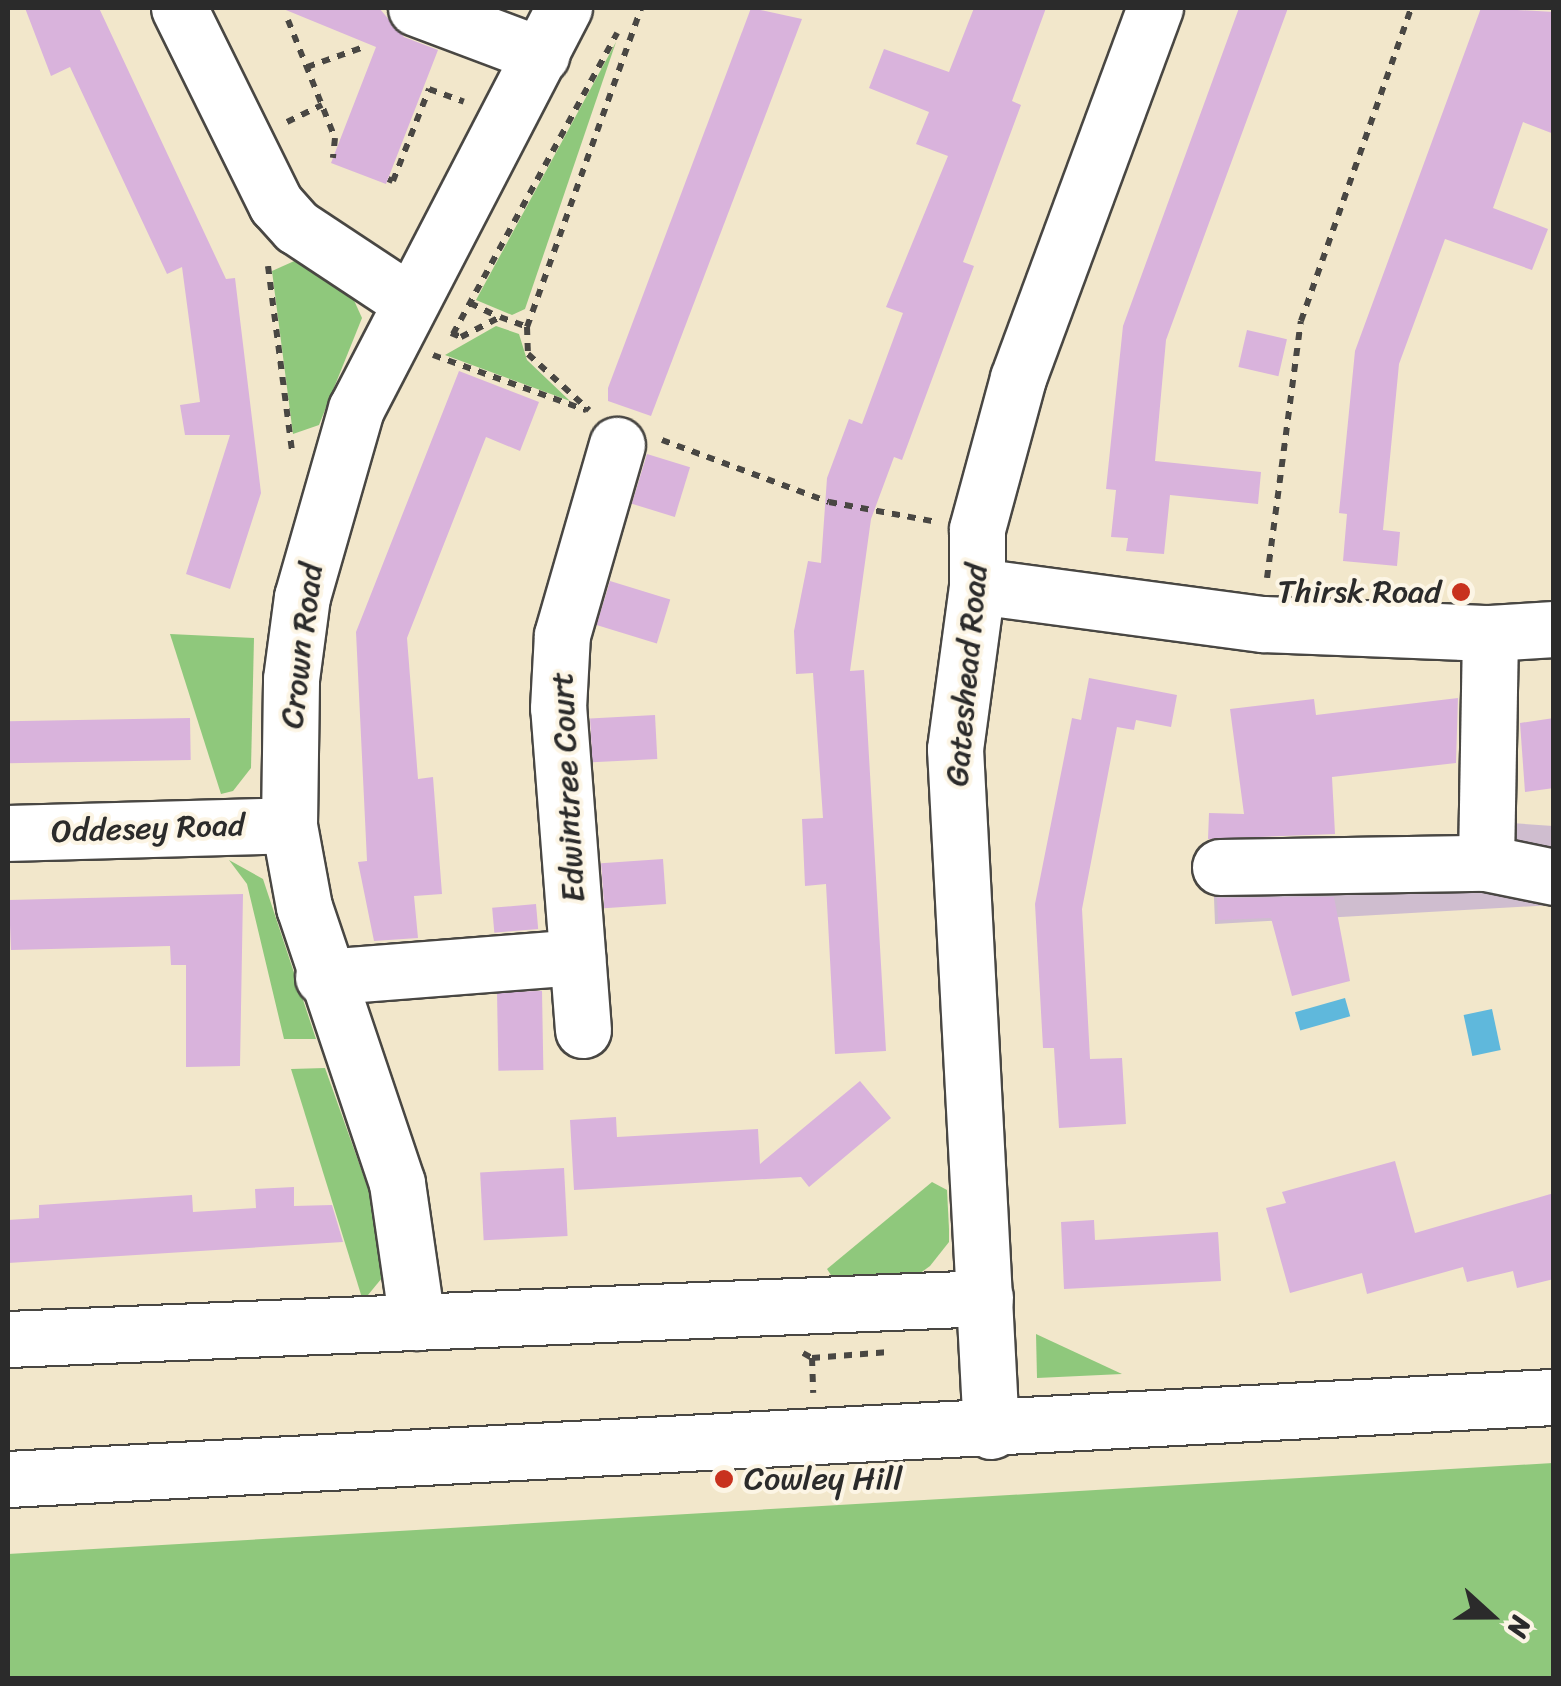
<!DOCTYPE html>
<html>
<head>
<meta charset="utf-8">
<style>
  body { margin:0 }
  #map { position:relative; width:1561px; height:1686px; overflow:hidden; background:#f2e7cb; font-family:Sriracha,sans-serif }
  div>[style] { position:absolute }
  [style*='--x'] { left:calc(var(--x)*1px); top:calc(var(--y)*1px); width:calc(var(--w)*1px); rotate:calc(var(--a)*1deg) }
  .industrial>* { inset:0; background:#cfbdcf }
  .green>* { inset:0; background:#8fc87c }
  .water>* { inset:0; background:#5fb8dc; transform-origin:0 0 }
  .building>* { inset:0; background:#d9b3dc; transform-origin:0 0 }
  .path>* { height:6px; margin-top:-3px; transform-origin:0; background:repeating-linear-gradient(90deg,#494743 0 8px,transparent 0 16px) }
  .roads { filter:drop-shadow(2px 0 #494743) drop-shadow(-2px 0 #494743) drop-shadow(0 2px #494743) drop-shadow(0 -2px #494743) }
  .minor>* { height:55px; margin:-27.5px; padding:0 27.5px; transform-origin:27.5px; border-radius:27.5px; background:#fff }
  .major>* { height:55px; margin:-27.5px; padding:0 27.5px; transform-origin:27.5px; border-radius:27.5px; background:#fff }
  .dots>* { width:28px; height:28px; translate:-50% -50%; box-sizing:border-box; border:5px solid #fcf5e5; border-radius:50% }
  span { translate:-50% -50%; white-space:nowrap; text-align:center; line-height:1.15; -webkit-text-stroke:8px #fcf5e5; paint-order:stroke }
  .poi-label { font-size:32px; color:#2b2b2b }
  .right { translate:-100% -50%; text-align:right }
  .left { translate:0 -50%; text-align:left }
  .street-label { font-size:32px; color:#2b2b2b }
  .frame { position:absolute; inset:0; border:10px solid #2b2b2b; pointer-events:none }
  .north { position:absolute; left:1441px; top:1566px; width:100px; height:100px; -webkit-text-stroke:8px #fcf5e5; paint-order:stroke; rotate:111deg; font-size:28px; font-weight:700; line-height:40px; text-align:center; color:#2b2b2b }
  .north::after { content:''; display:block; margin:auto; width:35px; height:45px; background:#2b2b2b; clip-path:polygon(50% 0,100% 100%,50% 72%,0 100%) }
</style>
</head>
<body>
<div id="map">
  <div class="industrial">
    <i style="clip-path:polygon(1512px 823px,1553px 826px,1553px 905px,1215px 924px,1212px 846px,1460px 846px)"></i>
  </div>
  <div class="green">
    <i style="clip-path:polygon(616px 42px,525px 309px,512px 315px,476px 300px)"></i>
    <i style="clip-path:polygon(301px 258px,348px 287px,362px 318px,319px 425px,293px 434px,272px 271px)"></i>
    <i style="clip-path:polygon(496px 326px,519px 334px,527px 360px,570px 401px,445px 355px)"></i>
    <i style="clip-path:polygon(170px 634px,254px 638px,251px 768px,233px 791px,221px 794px)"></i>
    <i style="clip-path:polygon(229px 860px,263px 879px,316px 1039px,284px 1039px,247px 884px)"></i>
    <i style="clip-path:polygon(325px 1068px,375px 1208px,382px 1278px,363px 1301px,291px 1069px)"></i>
    <i style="clip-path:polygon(932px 1182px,947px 1190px,949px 1229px,949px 1242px,930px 1266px,919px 1274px,833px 1278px,827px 1269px)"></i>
    <i style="clip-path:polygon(1036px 1334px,1122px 1374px,1037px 1378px)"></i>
    <i style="clip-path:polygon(1553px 1463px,1553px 1678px,8px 1678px,8px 1554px)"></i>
  </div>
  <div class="water">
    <i style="left:1345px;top:998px;width:19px;height:52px;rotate:74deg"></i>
    <i style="left:1492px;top:1009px;width:42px;height:29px;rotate:78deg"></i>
  </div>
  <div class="building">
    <i style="clip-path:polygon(25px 8px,99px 8px,226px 279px,235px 278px,261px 493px,230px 589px,186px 574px,230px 435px,185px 435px,180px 405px,200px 402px,182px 267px,167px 274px,70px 67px,51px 76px)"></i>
    <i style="clip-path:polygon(281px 8px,379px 8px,404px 37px,438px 50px,386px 184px,331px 163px,376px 47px)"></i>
    <i style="clip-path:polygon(751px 8px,802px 19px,651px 416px,608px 401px,608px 388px)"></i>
    <i style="clip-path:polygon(974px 8px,1046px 8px,1012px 101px,1021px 105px,963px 262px,974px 266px,902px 460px,894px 457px,871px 519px,850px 671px,864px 670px,886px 1051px,835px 1054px,826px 884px,805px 886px,802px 819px,823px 818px,813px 673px,796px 674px,794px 631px,808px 561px,821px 563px,827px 478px,849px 419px,862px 424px,869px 405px,903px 313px,886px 307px,948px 156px,916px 144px,929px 112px,869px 88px,884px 49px,949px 72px)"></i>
    <i style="clip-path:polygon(1239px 8px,1288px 8px,1166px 340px,1155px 461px,1261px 472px,1258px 504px,1170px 495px,1164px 554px,1126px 551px,1128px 538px,1111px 537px,1116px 490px,1106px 489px,1123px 326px)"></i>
    <i style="clip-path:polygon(1481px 8px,1554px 12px,1554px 134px,1523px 122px,1493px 208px,1548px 229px,1532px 270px,1445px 239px,1399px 364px,1383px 530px,1400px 532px,1397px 566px,1343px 561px,1347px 514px,1339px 513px,1355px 351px)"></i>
    <i style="left:1247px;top:330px;width:41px;height:38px;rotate:13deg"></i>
    <i style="clip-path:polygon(459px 371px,539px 402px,520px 451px,486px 437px,407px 638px,418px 779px,433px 777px,442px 894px,414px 896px,418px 938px,374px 941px,358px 862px,367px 861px,356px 632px)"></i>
    <i style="left:647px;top:454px;width:45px;height:52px;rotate:17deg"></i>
    <i style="left:610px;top:581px;width:63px;height:46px;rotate:17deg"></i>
    <i style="clip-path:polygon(1089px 678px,1177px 695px,1171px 727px,1136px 720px,1134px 730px,1117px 727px,1082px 909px,1090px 1059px,1122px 1058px,1126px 1124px,1059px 1128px,1054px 1048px,1043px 1048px,1035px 904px,1072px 718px,1081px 720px)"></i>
    <i style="clip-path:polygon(1458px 698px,1456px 763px,1332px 777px,1335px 834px,1208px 839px,1209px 813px,1244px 814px,1230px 709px,1314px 699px,1316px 715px)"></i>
    <i style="left:655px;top:715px;width:44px;height:65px;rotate:87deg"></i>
    <i style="left:190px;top:718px;width:42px;height:182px;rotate:89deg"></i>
    <i style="clip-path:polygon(1554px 718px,1554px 788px,1525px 792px,1520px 723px)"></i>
    <i style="left:663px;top:859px;width:45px;height:62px;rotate:86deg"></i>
    <i style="clip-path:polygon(243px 894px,240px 1066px,186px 1067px,186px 965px,171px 965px,170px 946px,11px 950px,9px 900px)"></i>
    <i style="clip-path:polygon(1334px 897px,1350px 981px,1292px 996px,1271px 918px,1218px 920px,1217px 898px)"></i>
    <i style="left:536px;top:904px;width:25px;height:44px;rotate:85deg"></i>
    <i style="left:542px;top:991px;width:79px;height:45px;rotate:89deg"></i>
    <i style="clip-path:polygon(860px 1081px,891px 1118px,809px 1187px,801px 1177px,574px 1190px,570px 1120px,616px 1117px,617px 1137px,758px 1129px,760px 1164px)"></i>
    <i style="clip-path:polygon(1395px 1161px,1415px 1233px,1554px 1193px,1554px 1279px,1517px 1288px,1513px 1271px,1467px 1282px,1463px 1267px,1367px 1294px,1362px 1273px,1290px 1293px,1266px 1208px,1286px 1203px,1282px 1192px)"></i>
    <i style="left:564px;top:1168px;width:68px;height:84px;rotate:87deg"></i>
    <i style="clip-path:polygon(294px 1187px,294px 1206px,332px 1205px,343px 1242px,8px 1263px,8px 1220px,39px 1218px,39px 1205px,192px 1195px,193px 1212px,256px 1208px,255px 1189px)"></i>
    <i style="clip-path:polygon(1094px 1220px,1095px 1240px,1218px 1232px,1221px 1281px,1064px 1289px,1061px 1222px)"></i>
  </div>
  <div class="path">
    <i style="--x:288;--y:20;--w:127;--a:68.3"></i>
    <i style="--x:335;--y:138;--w:20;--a:96"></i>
    <i style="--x:307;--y:67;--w:60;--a:-19.3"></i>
    <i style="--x:287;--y:122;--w:39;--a:-26"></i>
    <i style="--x:388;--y:179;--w:5;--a:22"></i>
    <i style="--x:393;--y:181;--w:99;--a:-68.6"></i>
    <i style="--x:429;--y:89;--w:37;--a:20"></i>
    <i style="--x:268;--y:266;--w:188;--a:82.6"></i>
    <i style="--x:470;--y:303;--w:32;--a:26"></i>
    <i style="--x:527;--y:327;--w:339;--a:-70.3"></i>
    <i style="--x:451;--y:333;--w:11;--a:22"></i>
    <i style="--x:461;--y:337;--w:44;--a:-27.1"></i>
    <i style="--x:500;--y:317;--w:29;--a:20"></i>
    <i style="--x:527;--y:327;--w:27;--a:88"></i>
    <i style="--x:528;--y:354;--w:83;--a:42.6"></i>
    <i style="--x:453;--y:334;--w:343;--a:-61.4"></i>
    <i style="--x:433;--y:355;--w:163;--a:19.8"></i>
    <i style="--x:662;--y:440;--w:178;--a:20.4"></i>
    <i style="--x:829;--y:502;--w:105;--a:10.5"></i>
    <i style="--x:1267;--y:578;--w:259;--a:-82.5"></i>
    <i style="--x:1301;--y:321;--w:332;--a:-70.6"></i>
    <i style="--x:803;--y:1353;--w:10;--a:29"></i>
    <i style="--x:812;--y:1358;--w:77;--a:-4.5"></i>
    <i style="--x:812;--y:1358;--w:35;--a:88"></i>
  </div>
  <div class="roads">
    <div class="minor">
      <i style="--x:179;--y:8;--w:219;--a:63.7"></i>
      <i style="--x:276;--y:204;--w:31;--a:48"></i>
      <i style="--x:297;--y:227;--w:134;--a:33.5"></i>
      <i style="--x:416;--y:8;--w:134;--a:20.6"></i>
      <i style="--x:977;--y:586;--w:289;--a:7.6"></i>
      <i style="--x:1263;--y:624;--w:227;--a:2.3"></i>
      <i style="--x:1490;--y:633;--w:64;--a:-3.6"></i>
      <i style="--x:8;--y:833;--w:281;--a:-1.6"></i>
      <i style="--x:1486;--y:863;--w:69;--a:11.6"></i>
      <i style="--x:1220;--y:867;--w:266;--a:-0.9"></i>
      <i style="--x:1486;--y:863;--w:230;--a:-89"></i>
      <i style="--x:323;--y:977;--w:255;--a:-4.5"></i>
      <i style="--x:583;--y:1030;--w:323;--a:-94.4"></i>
      <i style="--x:558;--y:708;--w:73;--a:-86.9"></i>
      <i style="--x:562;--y:635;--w:198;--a:-73.9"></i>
      <i style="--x:417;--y:1322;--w:140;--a:-98.2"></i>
      <i style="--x:397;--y:1183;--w:291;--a:-108.6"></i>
      <i style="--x:304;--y:907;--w:83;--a:-100.4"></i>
      <i style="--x:289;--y:825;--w:146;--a:-89.2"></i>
      <i style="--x:291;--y:679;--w:83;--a:-82.4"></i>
      <i style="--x:302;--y:597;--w:196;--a:-74"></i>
      <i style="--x:356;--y:409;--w:452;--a:-62.6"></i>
      <i style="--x:8;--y:1339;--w:978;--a:-2.4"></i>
      <i style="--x:991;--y:1431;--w:683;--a:-93.02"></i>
      <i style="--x:955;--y:749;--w:164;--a:-82.3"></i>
      <i style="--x:977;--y:586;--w:57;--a:-90"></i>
      <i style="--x:977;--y:529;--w:156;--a:-74.8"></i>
      <i style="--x:1018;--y:378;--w:395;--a:-69.7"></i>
    </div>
    <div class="major">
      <i style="--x:8;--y:1479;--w:1548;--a:-3.04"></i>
    </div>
  </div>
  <div class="dots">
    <i style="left:1461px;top:592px;background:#c8321e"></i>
    <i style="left:724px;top:1479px;background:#c8321e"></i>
  </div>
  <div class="poi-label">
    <span class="right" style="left:1441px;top:592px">Thirsk Road</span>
    <span class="left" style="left:744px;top:1479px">Cowley Hill</span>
  </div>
  <div class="street-label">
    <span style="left:302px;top:646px;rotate:-83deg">Crown Road</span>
    <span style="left:967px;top:675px;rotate:-85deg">Gateshead Road</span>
    <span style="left:568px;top:787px;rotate:-93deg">Edwintree Court</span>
    <span style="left:148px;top:829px;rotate:-2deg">Oddesey Road</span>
  </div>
  <div class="frame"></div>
  <div class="north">N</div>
</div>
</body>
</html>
